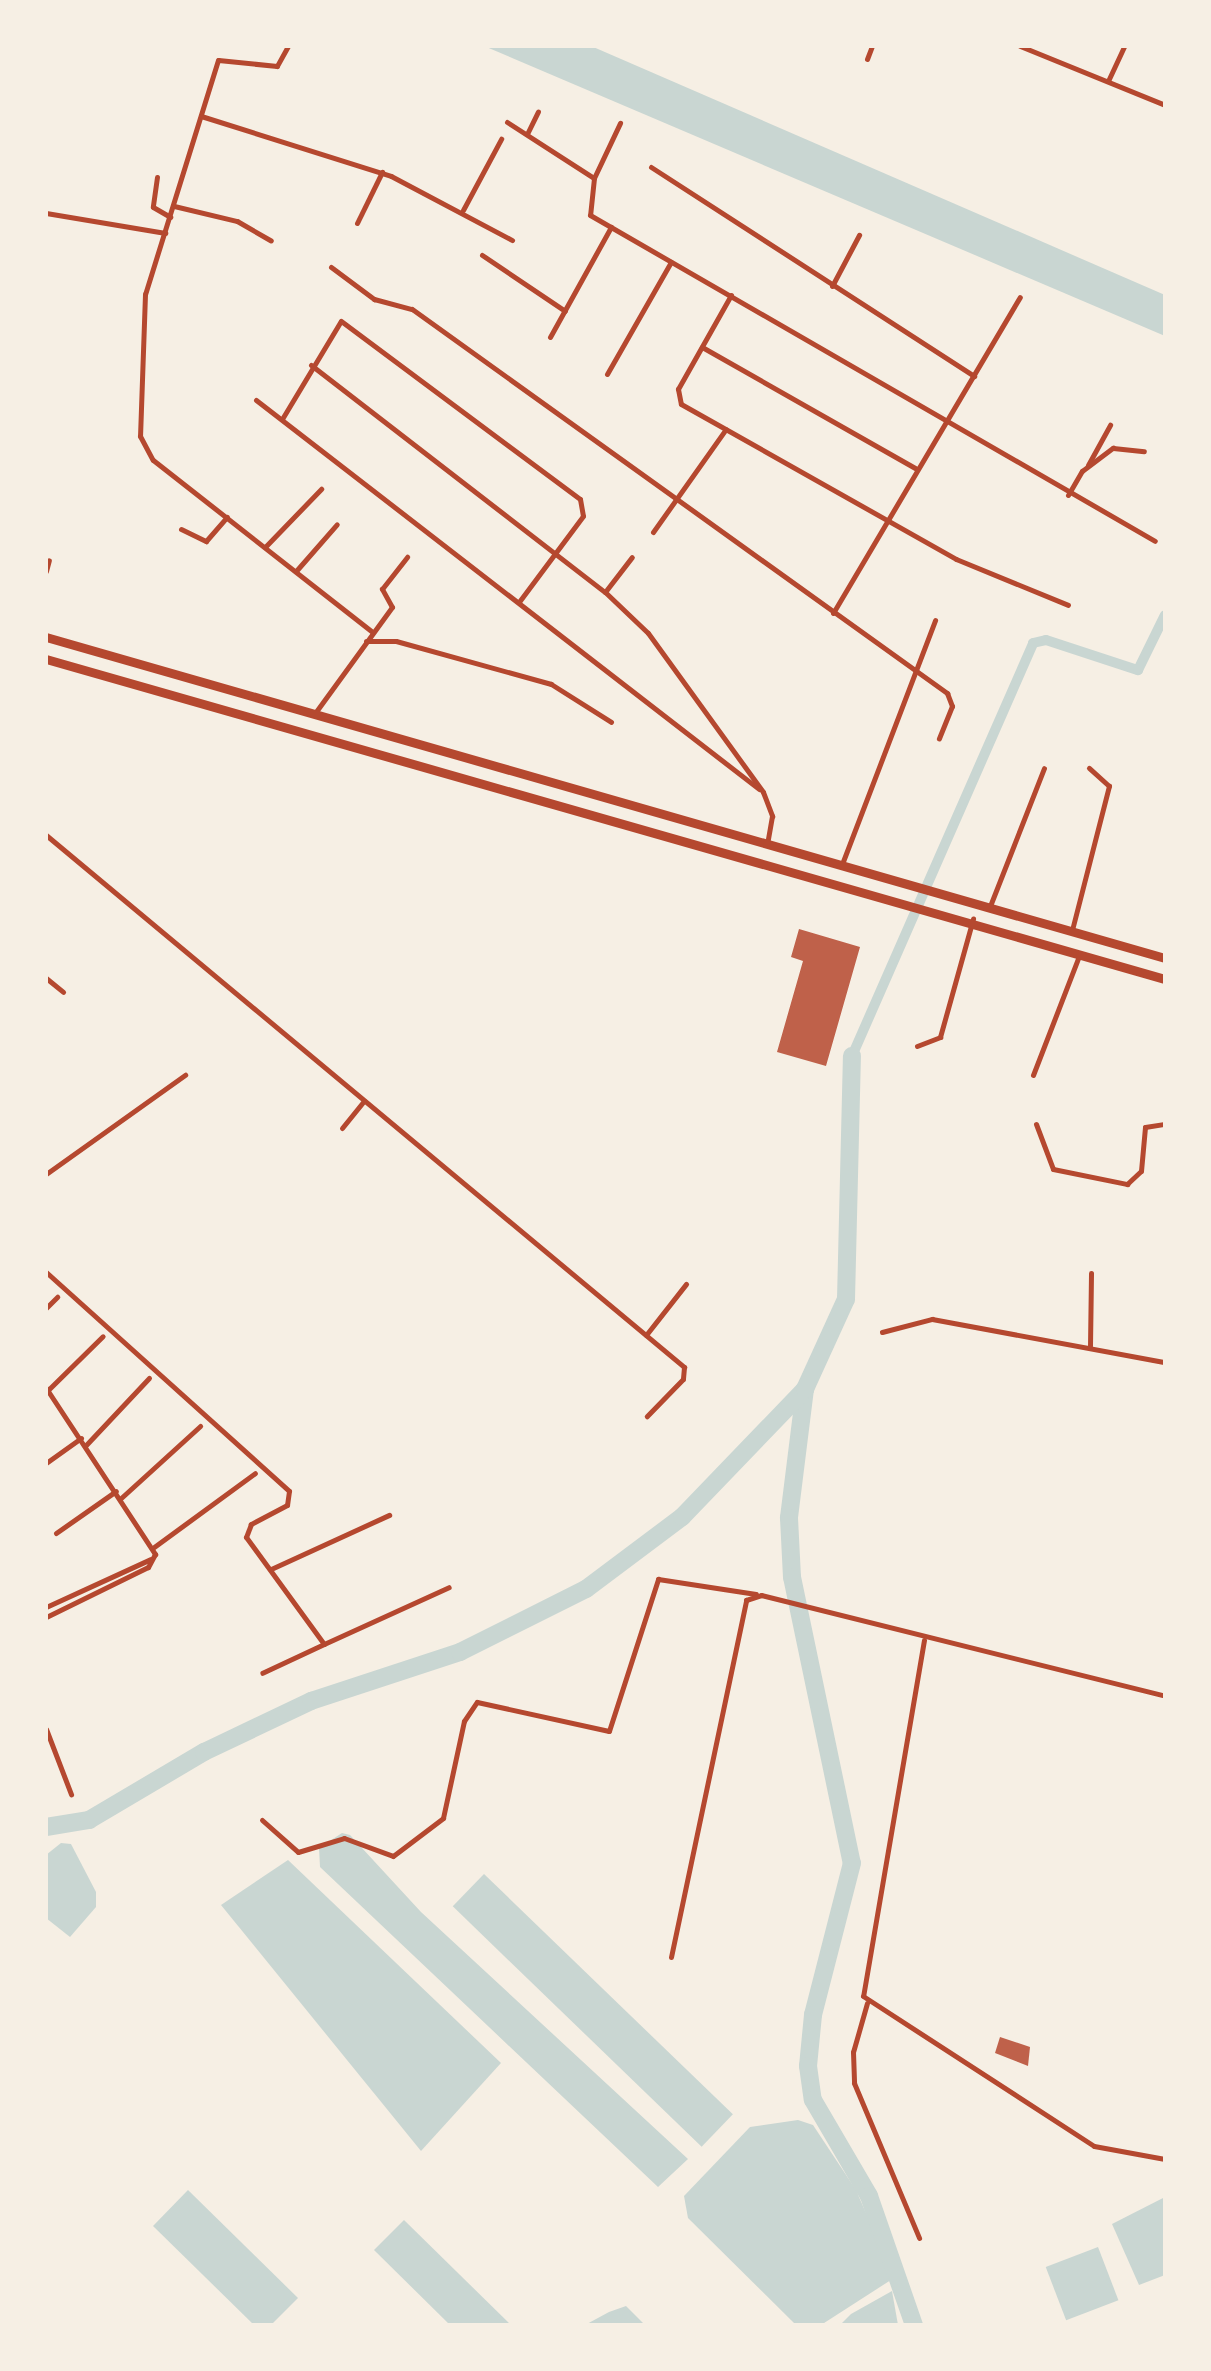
<!DOCTYPE html>
<html>
<head>
<meta charset="utf-8">
<style>
  body { margin:0 }
  #map { position:relative; width:1211px; height:2371px; overflow:hidden; background:#f6efe4; font-family:Manrope,sans-serif }
  div>[style] { position:absolute }
  [style*='--x'] { left:calc(var(--x)*1px); top:calc(var(--y)*1px); width:calc(var(--w)*1px); rotate:calc(var(--a)*1deg) }
  .water>* { inset:0; background:#c9d6d2; transform-origin:0 0 }
  .canal>* { height:10px; margin:-5px; padding:0 5px; transform-origin:5px; border-radius:5px; background:#c9d6d2 }
  .river>* { height:18px; margin:-9px; padding:0 9px; transform-origin:9px; border-radius:9px; background:#c9d6d2 }
  .building>* { inset:0; background:#bf614a }
  .minor>* { height:5px; margin:-2.5px; padding:0 2.5px; transform-origin:2.5px; border-radius:2.5px; background:#b5482f }
  .primary>* { height:9px; margin:-4.5px; padding:0 4.5px; transform-origin:4.5px; border-radius:4.5px; background:#b5482f }
  span { translate:-50% -50%; white-space:nowrap; text-align:center; line-height:1.15; -webkit-text-stroke:8px #f6efe4; paint-order:stroke }
  .frame { position:absolute; inset:0; border:48px solid #f6efe4; pointer-events:none }
</style>
</head>
<body>
<div id="map">
  <div class="water">
    <i style="clip-path:polygon(484px 46px,591px 46px,1165px 295px,1165px 336px)"></i>
    <i style="clip-path:polygon(342px 1833px,350px 1835px,421px 1912px,688px 2159px,658px 2187px,320px 1867px,319px 1848px)"></i>
    <i style="clip-path:polygon(61px 1843px,71px 1844px,96px 1892px,96px 1907px,70px 1937px,46px 1918px,46px 1855px)"></i>
    <i style="clip-path:polygon(288px 1860px,501px 2063px,421px 2151px,221px 1905px)"></i>
    <i style="left:484px;top:1874px;width:346px;height:45px;rotate:44deg"></i>
    <i style="clip-path:polygon(798px 2120px,813px 2125px,856px 2190px,894px 2278px,821px 2325px,796px 2325px,688px 2218px,684px 2196px,750px 2127px)"></i>
    <i style="clip-path:polygon(188px 2190px,298px 2298px,271px 2325px,254px 2325px,153px 2226px)"></i>
    <i style="clip-path:polygon(1165px 2197px,1165px 2275px,1139px 2285px,1112px 2224px)"></i>
    <i style="clip-path:polygon(404px 2220px,511px 2325px,450px 2325px,374px 2250px)"></i>
    <i style="left:1098px;top:2247px;width:57px;height:56px;rotate:69deg"></i>
    <i style="clip-path:polygon(892px 2291px,898px 2325px,840px 2325px,851px 2314px)"></i>
    <i style="clip-path:polygon(626px 2306px,645px 2325px,585px 2325px,609px 2312px)"></i>
  </div>
  <div class="canal">
    <i style="--x:852;--y:1056;--w:451;--a:-66.3"></i>
    <i style="--x:1033;--y:643;--w:13;--a:-13"></i>
    <i style="--x:1046;--y:640;--w:97;--a:18.1"></i>
    <i style="--x:1138;--y:670;--w:61;--a:-63.9"></i>
  </div>
  <div class="river">
    <i style="--x:805;--y:1389;--w:130;--a:97.1"></i>
    <i style="--x:789;--y:1518;--w:59;--a:87.1"></i>
    <i style="--x:792;--y:1577;--w:292;--a:78.2"></i>
    <i style="--x:852;--y:1863;--w:157;--a:104.4"></i>
    <i style="--x:813;--y:2015;--w:51;--a:95.6"></i>
    <i style="--x:808;--y:2066;--w:34;--a:82"></i>
    <i style="--x:813;--y:2100;--w:111;--a:59.7"></i>
    <i style="--x:869;--y:2196;--w:137;--a:70.8"></i>
    <i style="--x:46;--y:1827;--w:44;--a:-9.2"></i>
    <i style="--x:89;--y:1820;--w:134;--a:-30.6"></i>
    <i style="--x:204;--y:1752;--w:119;--a:-25.5"></i>
    <i style="--x:311;--y:1701;--w:157;--a:-18.2"></i>
    <i style="--x:460;--y:1652;--w:141;--a:-26.6"></i>
    <i style="--x:586;--y:1589;--w:120;--a:-36.9"></i>
    <i style="--x:682;--y:1517;--w:178;--a:-46.1"></i>
    <i style="--x:805;--y:1389;--w:99;--a:-65.5"></i>
    <i style="--x:846;--y:1299;--w:243;--a:-88.6"></i>
  </div>
  <div class="building">
    <i style="clip-path:polygon(799px 929px,860px 947px,826px 1066px,777px 1052px,803px 961px,791px 957px)"></i>
    <i style="clip-path:polygon(1000px 2037px,1030px 2047px,1028px 2066px,995px 2053px)"></i>
  </div>
  <div class="minor">
    <i style="--x:288;--y:46;--w:23;--a:119"></i>
    <i style="--x:277;--y:66;--w:59;--a:-174.2"></i>
    <i style="--x:218;--y:60;--w:245;--a:107.3"></i>
    <i style="--x:145;--y:294;--w:142;--a:92"></i>
    <i style="--x:140;--y:436;--w:27;--a:62"></i>
    <i style="--x:153;--y:460;--w:278;--a:38.1"></i>
    <i style="--x:1020;--y:46;--w:157;--a:22.1"></i>
    <i style="--x:867;--y:59;--w:14;--a:-69"></i>
    <i style="--x:1108;--y:81;--w:38;--a:-65"></i>
    <i style="--x:201;--y:116;--w:199;--a:17.5"></i>
    <i style="--x:391;--y:176;--w:137;--a:27.9"></i>
    <i style="--x:507;--y:122;--w:103;--a:32.8"></i>
    <i style="--x:594;--y:178;--w:37;--a:96"></i>
    <i style="--x:590;--y:215;--w:652;--a:29.98"></i>
    <i style="--x:527;--y:134;--w:25;--a:-64"></i>
    <i style="--x:651;--y:167;--w:385;--a:32.9"></i>
    <i style="--x:157;--y:177;--w:30;--a:98"></i>
    <i style="--x:153;--y:207;--w:20;--a:30"></i>
    <i style="--x:594;--y:178;--w:61;--a:-64.7"></i>
    <i style="--x:174;--y:206;--w:65;--a:13.4"></i>
    <i style="--x:237;--y:221;--w:39;--a:30"></i>
    <i style="--x:463;--y:210;--w:81;--a:-61.8"></i>
    <i style="--x:46;--y:213;--w:121;--a:9.5"></i>
    <i style="--x:357;--y:223;--w:57;--a:-63.9"></i>
    <i style="--x:482;--y:255;--w:100;--a:34"></i>
    <i style="--x:331;--y:267;--w:54;--a:36.7"></i>
    <i style="--x:374;--y:299;--w:39;--a:15"></i>
    <i style="--x:412;--y:309;--w:659;--a:35.67"></i>
    <i style="--x:947;--y:693;--w:14;--a:69"></i>
    <i style="--x:952;--y:706;--w:35;--a:112"></i>
    <i style="--x:832;--y:286;--w:58;--a:-62.1"></i>
    <i style="--x:731;--y:295;--w:108;--a:119.4"></i>
    <i style="--x:678;--y:389;--w:15;--a:79"></i>
    <i style="--x:681;--y:404;--w:316;--a:29.4"></i>
    <i style="--x:956;--y:559;--w:121;--a:22.3"></i>
    <i style="--x:550;--y:337;--w:126;--a:-61"></i>
    <i style="--x:702;--y:347;--w:247;--a:29.6"></i>
    <i style="--x:311;--y:365;--w:371;--a:37.7"></i>
    <i style="--x:605;--y:592;--w:59;--a:43.6"></i>
    <i style="--x:648;--y:633;--w:196;--a:54.1"></i>
    <i style="--x:763;--y:792;--w:26;--a:69"></i>
    <i style="--x:772;--y:816;--w:27;--a:100"></i>
    <i style="--x:607;--y:374;--w:129;--a:-60.3"></i>
    <i style="--x:256;--y:400;--w:636;--a:37.72"></i>
    <i style="--x:282;--y:419;--w:114;--a:-59"></i>
    <i style="--x:341;--y:321;--w:298;--a:36.7"></i>
    <i style="--x:580;--y:499;--w:17;--a:80"></i>
    <i style="--x:583;--y:516;--w:107;--a:126.7"></i>
    <i style="--x:1088;--y:465;--w:46;--a:-61.2"></i>
    <i style="--x:1068;--y:495;--w:28;--a:-60"></i>
    <i style="--x:1082;--y:471;--w:39;--a:-37"></i>
    <i style="--x:1113;--y:448;--w:31;--a:6"></i>
    <i style="--x:181;--y:529;--w:28;--a:26"></i>
    <i style="--x:206;--y:541;--w:32;--a:-49"></i>
    <i style="--x:653;--y:532;--w:126;--a:-54.7"></i>
    <i style="--x:265;--y:547;--w:81;--a:-46"></i>
    <i style="--x:46;--y:571;--w:11;--a:-75"></i>
    <i style="--x:296;--y:571;--w:62;--a:-48.9"></i>
    <i style="--x:605;--y:592;--w:44;--a:-52.4"></i>
    <i style="--x:833;--y:613;--w:367;--a:-59.4"></i>
    <i style="--x:366;--y:641;--w:30;--a:0"></i>
    <i style="--x:396;--y:641;--w:161;--a:15.5"></i>
    <i style="--x:551;--y:684;--w:71;--a:32.3"></i>
    <i style="--x:315;--y:713;--w:131;--a:-54"></i>
    <i style="--x:392;--y:607;--w:21;--a:-119"></i>
    <i style="--x:382;--y:589;--w:41;--a:-52"></i>
    <i style="--x:46;--y:835;--w:831;--a:39.82"></i>
    <i style="--x:684;--y:1367;--w:12;--a:95"></i>
    <i style="--x:683;--y:1379;--w:52;--a:134.2"></i>
    <i style="--x:842;--y:864;--w:261;--a:-69.1"></i>
    <i style="--x:990;--y:906;--w:148;--a:-68.6"></i>
    <i style="--x:1072;--y:930;--w:149;--a:-75.6"></i>
    <i style="--x:1109;--y:786;--w:27;--a:-138"></i>
    <i style="--x:46;--y:978;--w:22;--a:39"></i>
    <i style="--x:917;--y:1046;--w:25;--a:-21"></i>
    <i style="--x:940;--y:1037;--w:123;--a:-74.4"></i>
    <i style="--x:1033;--y:1075;--w:128;--a:-68.9"></i>
    <i style="--x:1036;--y:1124;--w:48;--a:69.3"></i>
    <i style="--x:1053;--y:1169;--w:76;--a:11.5"></i>
    <i style="--x:1127;--y:1184;--w:19;--a:-43"></i>
    <i style="--x:1141;--y:1171;--w:44;--a:-84.8"></i>
    <i style="--x:1145;--y:1127;--w:20;--a:-9"></i>
    <i style="--x:342;--y:1128;--w:35;--a:-51"></i>
    <i style="--x:46;--y:1174;--w:171;--a:-35.5"></i>
    <i style="--x:46;--y:1272;--w:327;--a:42"></i>
    <i style="--x:289;--y:1491;--w:14;--a:98"></i>
    <i style="--x:287;--y:1505;--w:41;--a:152.2"></i>
    <i style="--x:251;--y:1524;--w:14;--a:111"></i>
    <i style="--x:246;--y:1537;--w:132;--a:53.9"></i>
    <i style="--x:324;--y:1644;--w:68;--a:154.9"></i>
    <i style="--x:46;--y:1308;--w:16;--a:-45"></i>
    <i style="--x:882;--y:1332;--w:52;--a:-14.6"></i>
    <i style="--x:932;--y:1319;--w:237;--a:10.5"></i>
    <i style="--x:646;--y:1335;--w:65;--a:-51.9"></i>
    <i style="--x:1090;--y:1346;--w:73;--a:-89.2"></i>
    <i style="--x:46;--y:1388;--w:199;--a:56.7"></i>
    <i style="--x:155;--y:1554;--w:15;--a:118"></i>
    <i style="--x:148;--y:1567;--w:114;--a:153.9"></i>
    <i style="--x:47;--y:1391;--w:78;--a:-44.5"></i>
    <i style="--x:86;--y:1445;--w:92;--a:-46.8"></i>
    <i style="--x:46;--y:1463;--w:43;--a:-35.5"></i>
    <i style="--x:121;--y:1498;--w:107;--a:-42.3"></i>
    <i style="--x:56;--y:1533;--w:73;--a:-35"></i>
    <i style="--x:154;--y:1547;--w:125;--a:-36.2"></i>
    <i style="--x:271;--y:1569;--w:130;--a:-24.6"></i>
    <i style="--x:46;--y:1607;--w:115;--a:-24.6"></i>
    <i style="--x:924;--y:1640;--w:361;--a:99.7"></i>
    <i style="--x:863;--y:1996;--w:275;--a:33"></i>
    <i style="--x:1094;--y:2146;--w:72;--a:10.4"></i>
    <i style="--x:324;--y:1644;--w:137;--a:-24.5"></i>
    <i style="--x:46;--y:1729;--w:70;--a:69"></i>
    <i style="--x:262;--y:1820;--w:48;--a:41.6"></i>
    <i style="--x:298;--y:1852;--w:48;--a:-16.9"></i>
    <i style="--x:344;--y:1838;--w:52;--a:20.2"></i>
    <i style="--x:393;--y:1856;--w:63;--a:-37.2"></i>
    <i style="--x:443;--y:1818;--w:99;--a:-77.8"></i>
    <i style="--x:464;--y:1721;--w:23;--a:-56"></i>
    <i style="--x:477;--y:1702;--w:135;--a:12.4"></i>
    <i style="--x:609;--y:1731;--w:160;--a:-72.1"></i>
    <i style="--x:658;--y:1579;--w:99;--a:8.7"></i>
    <i style="--x:671;--y:1957;--w:365;--a:-78.1"></i>
    <i style="--x:746;--y:1600;--w:16;--a:-18"></i>
    <i style="--x:761;--y:1595;--w:416;--a:14"></i>
    <i style="--x:867;--y:2003;--w:51;--a:105.9"></i>
    <i style="--x:853;--y:2052;--w:31;--a:88"></i>
    <i style="--x:854;--y:2083;--w:168;--a:67.2"></i>
  </div>
  <div class="primary">
    <i style="--x:46;--y:637;--w:1164;--a:16.01"></i>
    <i style="--x:46;--y:659;--w:1164;--a:15.96"></i>
  </div>
  <div class="frame"></div>
</div>
</body>
</html>
